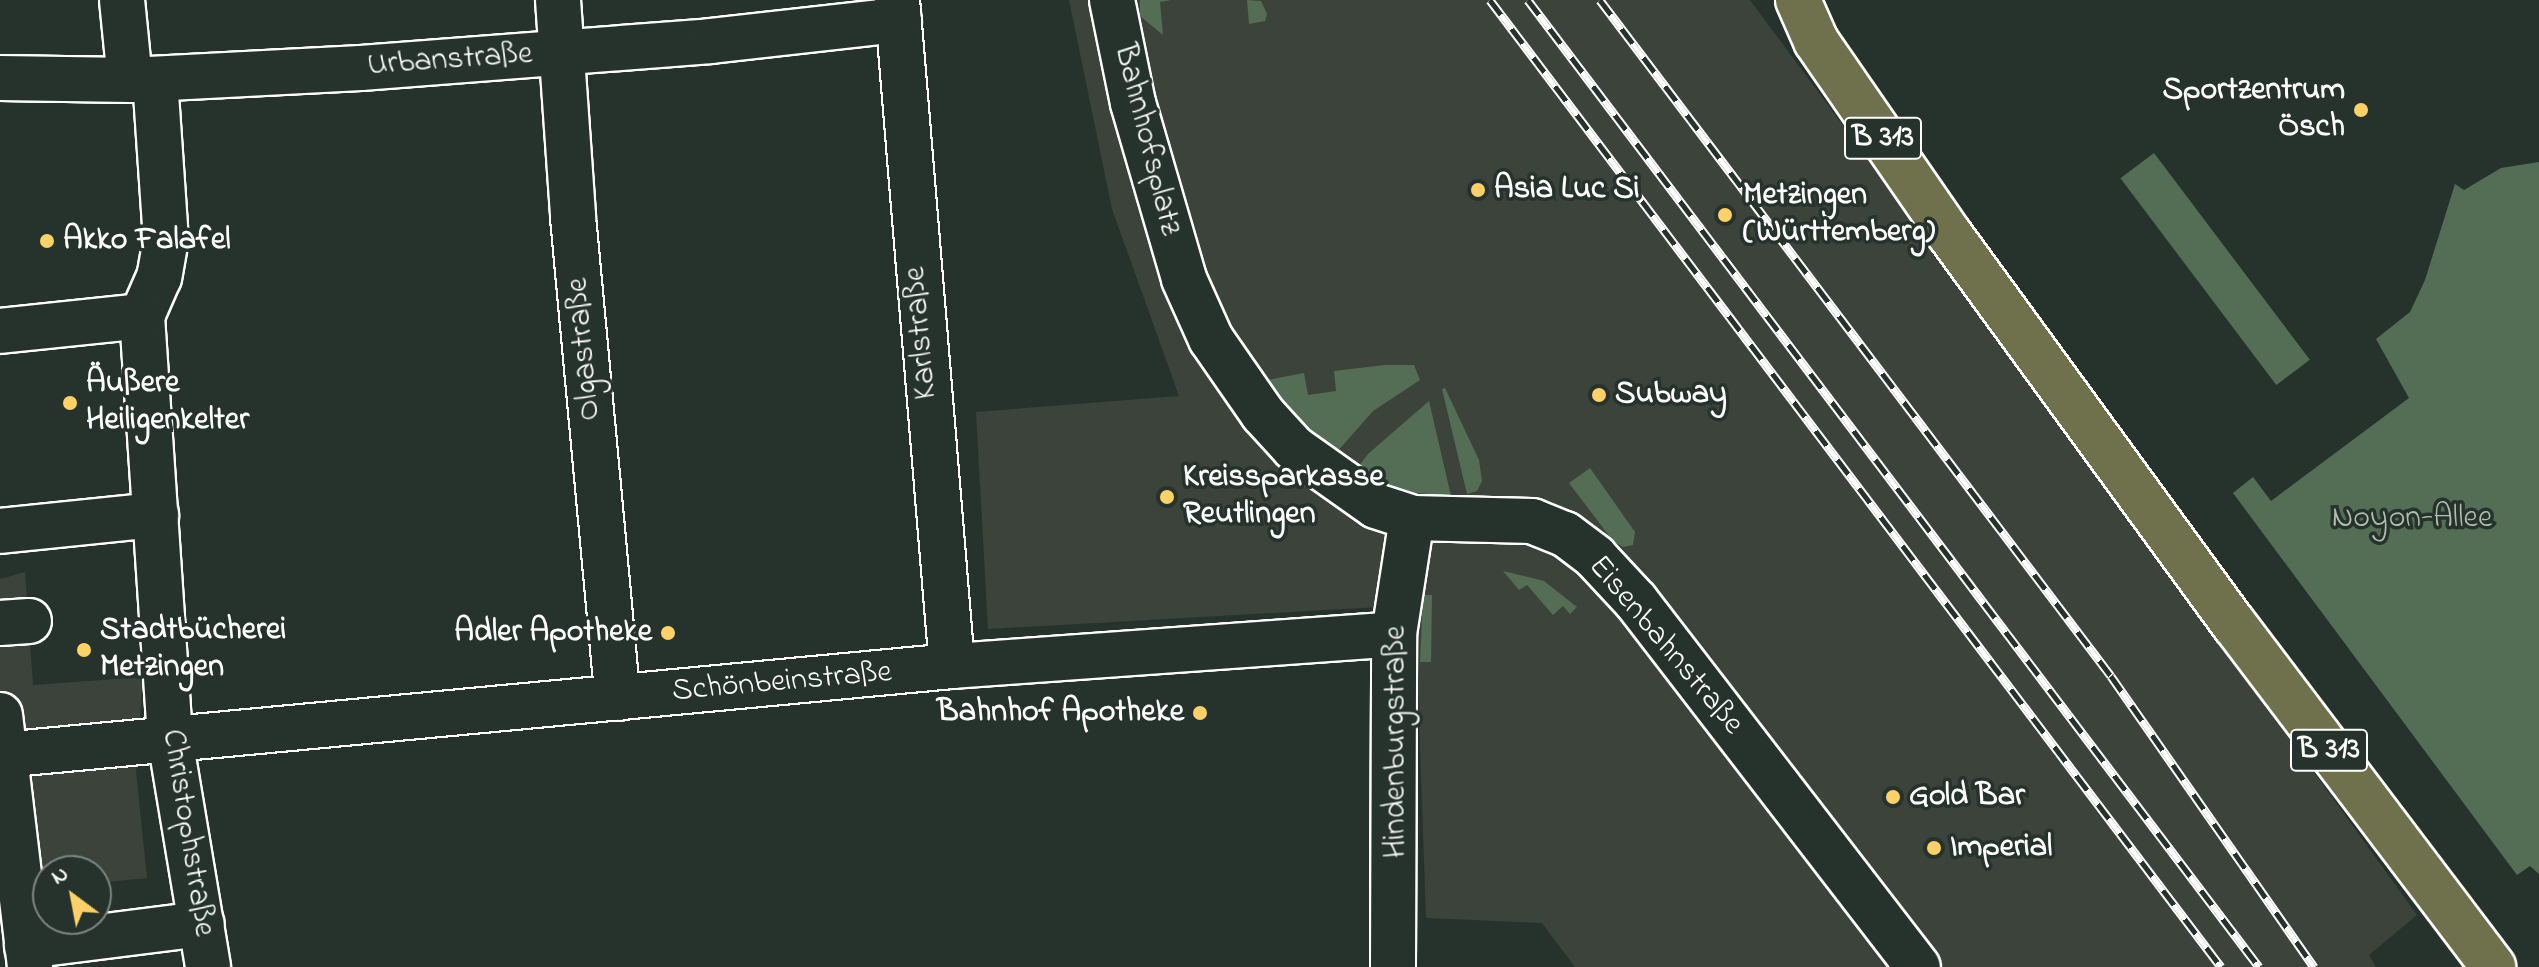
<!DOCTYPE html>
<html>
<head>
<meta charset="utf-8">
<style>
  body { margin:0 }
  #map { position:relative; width:2539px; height:967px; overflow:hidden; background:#26332d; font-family:"Indie Flower",sans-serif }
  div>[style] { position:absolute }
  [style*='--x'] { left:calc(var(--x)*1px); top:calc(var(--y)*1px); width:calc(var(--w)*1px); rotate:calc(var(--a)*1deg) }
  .built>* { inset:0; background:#3c433a }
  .green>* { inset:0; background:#546e55; transform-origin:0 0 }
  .roads { filter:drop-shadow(2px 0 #fff) drop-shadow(-2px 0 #fff) drop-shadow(0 2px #fff) drop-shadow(0 -2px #fff) }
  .minor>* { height:44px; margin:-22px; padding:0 22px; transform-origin:22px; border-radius:22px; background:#26332d }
  .primary>* { height:44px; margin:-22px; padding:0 22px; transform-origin:22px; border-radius:22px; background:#6e714b }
  .rail>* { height:9px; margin-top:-4.5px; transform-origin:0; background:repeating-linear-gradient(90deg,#26332d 0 18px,#fff 0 36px); box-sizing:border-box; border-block:2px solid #fff }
  .dots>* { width:22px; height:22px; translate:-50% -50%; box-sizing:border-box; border:4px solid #26332d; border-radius:50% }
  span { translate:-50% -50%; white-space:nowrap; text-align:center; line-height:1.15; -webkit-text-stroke:7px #26332d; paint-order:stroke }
  .shield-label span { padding:2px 6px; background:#26332d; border:2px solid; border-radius:6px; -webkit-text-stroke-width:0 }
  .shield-label { font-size:30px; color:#fff; font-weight:700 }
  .street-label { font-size:32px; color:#fff }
  .poi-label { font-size:32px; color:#fff; font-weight:700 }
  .right { translate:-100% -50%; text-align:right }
  .left { translate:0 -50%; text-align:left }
  .park-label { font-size:32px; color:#b2beb2 }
  .north { position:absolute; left:32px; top:855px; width:80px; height:80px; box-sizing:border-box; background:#26332d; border:2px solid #7d8581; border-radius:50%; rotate:328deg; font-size:22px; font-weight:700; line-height:32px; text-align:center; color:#fff }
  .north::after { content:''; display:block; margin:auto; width:28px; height:36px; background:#ffd166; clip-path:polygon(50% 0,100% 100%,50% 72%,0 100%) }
</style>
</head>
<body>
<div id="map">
  <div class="built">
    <i style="clip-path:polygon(1069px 0,1750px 0,2019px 363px,2417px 915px,2369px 955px,2376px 967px,1575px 967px,1542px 923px,1426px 918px,1415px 605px,988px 629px,976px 412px,1179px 396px,1112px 209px)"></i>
    <i style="clip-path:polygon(25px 572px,33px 685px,143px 677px,136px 771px,147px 878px,96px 883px,96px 871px,48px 871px,48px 888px,34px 889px,0 905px,0 579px)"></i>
  </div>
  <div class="green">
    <i style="clip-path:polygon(1140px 0,1171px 0,1160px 2px,1163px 35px,1140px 16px)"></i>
    <i style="clip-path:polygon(1247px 0,1261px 1px,1267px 14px,1265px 21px,1249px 24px)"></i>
    <i style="left:2154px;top:153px;width:259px;height:42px;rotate:53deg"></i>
    <i style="clip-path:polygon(2539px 162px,2539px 874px,2530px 866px,2517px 875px,2233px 493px,2253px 477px,2271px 501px,2409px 398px,2376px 339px,2410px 312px,2425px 280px,2455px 184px,2464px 190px,2501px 168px)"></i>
    <i style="clip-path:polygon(1385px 365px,1414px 365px,1420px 380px,1373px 411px,1336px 453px,1315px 439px,1262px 381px,1304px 373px,1308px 395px,1336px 391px,1334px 371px)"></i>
    <i style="clip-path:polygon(1445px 388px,1479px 460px,1482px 481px,1477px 491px,1467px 494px,1442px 389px)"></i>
    <i style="clip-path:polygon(1429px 401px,1451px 496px,1405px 492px,1356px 470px,1368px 454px)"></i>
    <i style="clip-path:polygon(1590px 468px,1635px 532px,1633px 545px,1623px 547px,1613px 541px,1569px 483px)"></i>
    <i style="clip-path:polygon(1503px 571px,1544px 581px,1577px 607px,1570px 614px,1563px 606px,1553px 615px,1527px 585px,1519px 590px)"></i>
    <i style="clip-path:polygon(1423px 595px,1432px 595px,1431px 662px,1420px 662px)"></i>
  </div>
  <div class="roads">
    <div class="minor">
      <i style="--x:122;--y:0;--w:80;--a:84.3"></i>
      <i style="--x:558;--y:0;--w:218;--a:86"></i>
      <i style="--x:573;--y:217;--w:483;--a:84.7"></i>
      <i style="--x:897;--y:0;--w:668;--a:85.28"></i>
      <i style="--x:1112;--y:0;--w:105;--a:78.5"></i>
      <i style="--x:1133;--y:103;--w:183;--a:73.8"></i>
      <i style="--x:1184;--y:279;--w:66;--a:65.8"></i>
      <i style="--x:1211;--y:339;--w:91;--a:55.3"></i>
      <i style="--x:1263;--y:414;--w:46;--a:47.6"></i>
      <i style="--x:1294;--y:448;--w:100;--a:35.3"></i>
      <i style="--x:1376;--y:506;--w:38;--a:18"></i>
      <i style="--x:1412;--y:518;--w:120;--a:1.4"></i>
      <i style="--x:1532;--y:521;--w:35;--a:22"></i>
      <i style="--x:1565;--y:534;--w:38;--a:37"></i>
      <i style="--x:1595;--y:557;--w:60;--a:47"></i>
      <i style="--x:1636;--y:601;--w:462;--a:52.4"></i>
      <i style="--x:0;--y:78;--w:130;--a:0.9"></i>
      <i style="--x:130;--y:80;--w:231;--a:-3"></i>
      <i style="--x:361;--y:68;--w:351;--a:-4.4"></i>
      <i style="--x:711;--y:41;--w:189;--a:-6.4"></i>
      <i style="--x:155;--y:79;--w:160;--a:86.1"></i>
      <i style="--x:166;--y:239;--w:39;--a:100"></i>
      <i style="--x:159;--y:277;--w:43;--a:113.6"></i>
      <i style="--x:142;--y:316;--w:424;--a:86.2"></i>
      <i style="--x:170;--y:739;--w:231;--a:80.5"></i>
      <i style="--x:0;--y:331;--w:143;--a:-6"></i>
      <i style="--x:0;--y:531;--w:157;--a:-5.9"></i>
      <i style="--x:0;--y:623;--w:29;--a:-4"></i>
      <i style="--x:0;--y:715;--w:254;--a:83.2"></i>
      <i style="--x:2;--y:755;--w:954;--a:-5.35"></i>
      <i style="--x:952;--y:666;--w:443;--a:-4.1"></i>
      <i style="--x:27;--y:946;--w:176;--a:-7.2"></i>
      <i style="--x:1393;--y:967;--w:333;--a:-89.8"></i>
      <i style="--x:1394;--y:634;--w:117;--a:-81.2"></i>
    </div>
    <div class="primary">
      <i style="--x:1798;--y:0;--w:45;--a:66.3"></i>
      <i style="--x:1816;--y:41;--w:236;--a:55.4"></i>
      <i style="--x:1950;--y:235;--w:482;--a:53.9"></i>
      <i style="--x:2234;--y:624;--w:430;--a:52.9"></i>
    </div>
  </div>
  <div class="rail">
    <i style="--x:1490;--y:0;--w:1212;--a:52.91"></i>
    <i style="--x:1528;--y:0;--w:1212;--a:52.91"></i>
    <i style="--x:1600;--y:0;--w:847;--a:52.91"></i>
    <i style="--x:2111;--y:676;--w:355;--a:55.1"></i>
  </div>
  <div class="dots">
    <i style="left:2361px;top:110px;background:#ffd166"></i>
    <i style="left:1478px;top:190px;background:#ffd166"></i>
    <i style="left:1725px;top:215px;background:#ffd166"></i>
    <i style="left:47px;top:241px;background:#ffd166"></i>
    <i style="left:1599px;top:395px;background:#ffd166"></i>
    <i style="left:70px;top:403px;background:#ffd166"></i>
    <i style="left:1167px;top:497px;background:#ffd166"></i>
    <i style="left:668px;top:633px;background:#ffd166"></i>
    <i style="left:84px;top:650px;background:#ffd166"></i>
    <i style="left:1200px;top:713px;background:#ffd166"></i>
    <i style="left:1893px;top:797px;background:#ffd166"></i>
    <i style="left:1934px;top:848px;background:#ffd166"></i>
  </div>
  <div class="shield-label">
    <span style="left:1883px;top:138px">B 313</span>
    <span style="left:2329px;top:750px">B 313</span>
  </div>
  <div class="street-label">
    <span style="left:450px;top:61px;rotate:-4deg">Urbanstraße</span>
    <span style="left:1146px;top:140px;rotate:76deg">Bahnhofsplatz</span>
    <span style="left:922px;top:333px;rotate:-95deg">Karlstraße</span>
    <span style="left:585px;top:349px;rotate:-95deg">Olgastraße</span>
    <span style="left:1665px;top:646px;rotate:50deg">Eisenbahnstraße</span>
    <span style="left:782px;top:683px;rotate:-5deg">Schönbeinstraße</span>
    <span style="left:1397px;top:742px;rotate:-90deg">Hindenburgstraße</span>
    <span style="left:187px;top:833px;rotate:81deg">Christophstraße</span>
  </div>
  <div class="poi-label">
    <span class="right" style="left:2345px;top:110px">Sportzentrum<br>Ösch</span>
    <span class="left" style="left:1494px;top:190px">Asia Luc Si</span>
    <span class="left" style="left:1743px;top:215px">Metzingen<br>(Württemberg)</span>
    <span class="left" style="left:63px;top:241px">Akko Falafel</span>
    <span class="left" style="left:86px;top:403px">Äußere<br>Heiligenkelter</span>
    <span class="left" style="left:1615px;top:395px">Subway</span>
    <span class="left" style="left:1183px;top:497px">Kreissparkasse<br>Reutlingen</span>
    <span class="left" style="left:100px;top:650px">Stadtbücherei<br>Metzingen</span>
    <span class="right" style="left:652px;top:633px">Adler Apotheke</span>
    <span class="right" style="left:1184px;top:713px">Bahnhof Apotheke</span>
    <span class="left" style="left:1909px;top:797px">Gold Bar</span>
    <span class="left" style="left:1950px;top:848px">Imperial</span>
  </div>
  <div class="park-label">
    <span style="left:2412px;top:519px">Noyon-Allee</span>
  </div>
  <div class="north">N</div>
</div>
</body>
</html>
